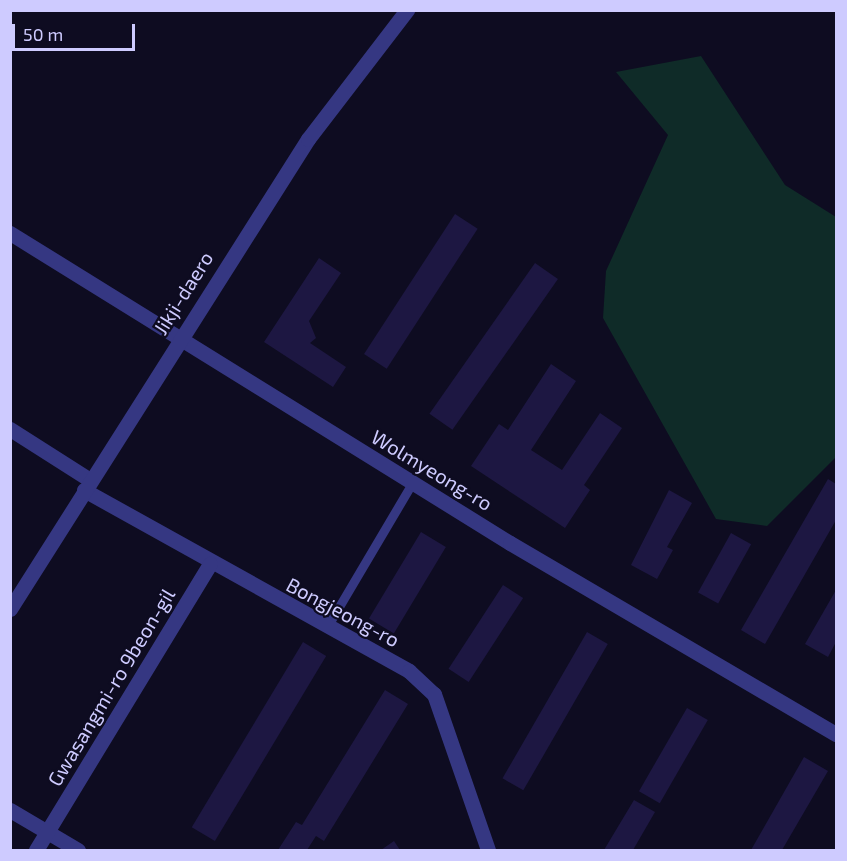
<!DOCTYPE html>
<html>
<head>
<meta charset="utf-8">
<style>
  body { margin:0 }
  #map { position:relative; width:847px; height:861px; overflow:hidden; background:#0e0c21; font-family:"Exo 2",sans-serif }
  div>[style] { position:absolute }
  [style*='--x'] { left:calc(var(--x)*1px); top:calc(var(--y)*1px); width:calc(var(--w)*1px); rotate:calc(var(--a)*1deg) }
  .green>* { inset:0; background:#0f2b28 }
  .building>* { inset:0; background:#1d1742; transform-origin:0 0 }
  .service>* { height:9px; margin:-4.5px; padding:0 4.5px; transform-origin:4.5px; border-radius:4.5px; background:#353782 }
  .minor>* { height:15px; margin:-7.5px; padding:0 7.5px; transform-origin:7.5px; border-radius:7.5px; background:#353782 }
  .tertiary>* { height:15px; margin:-7.5px; padding:0 7.5px; transform-origin:7.5px; border-radius:7.5px; background:#353782 }
  span { translate:-50% -50%; white-space:nowrap; text-align:center; line-height:1.15; -webkit-text-stroke:4.5px #0e0c21; paint-order:stroke }
  .street-label { font-size:20px; color:#cecbff }
  .frame { position:absolute; inset:0; border:12px solid #cecbff; pointer-events:none }
  .scale { position:absolute; left:12px; top:24px; width:123px; height:27px; box-sizing:border-box; border:3px solid #cecbff; border-top:0; padding-left:8px; font-size:18px; line-height:21px; white-space:nowrap; color:#cecbff; -webkit-text-stroke:4px #0e0c21; paint-order:stroke }
</style>
</head>
<body>
<div id="map">
  <div class="green">
    <i style="clip-path:polygon(701px 56px,785px 185px,836px 217px,836px 457px,767px 526px,716px 519px,603px 318px,606px 271px,668px 135px,616px 72px)"></i>
  </div>
  <div class="building">
    <i style="left:455px;top:214px;width:27px;height:167px;rotate:33deg"></i>
    <i style="clip-path:polygon(319px 258px,341px 273px,309px 321px,316px 338px,310px 343px,346px 367px,333px 387px,264px 342px)"></i>
    <i style="left:535px;top:263px;width:28px;height:184px;rotate:35deg"></i>
    <i style="clip-path:polygon(551px 364px,576px 381px,531px 450px,562px 470px,600px 413px,622px 428px,584px 485px,590px 490px,565px 528px,471px 466px,499px 424px,508px 430px)"></i>
    <i style="clip-path:polygon(828px 479px,836px 484px,836px 520px,765px 644px,741px 630px)"></i>
    <i style="clip-path:polygon(669px 490px,692px 503px,667px 547px,673px 550px,657px 579px,631px 565px)"></i>
    <i style="left:421px;top:532px;width:29px;height:101px;rotate:31deg"></i>
    <i style="left:731px;top:533px;width:23px;height:68px;rotate:29deg"></i>
    <i style="left:503px;top:585px;width:24px;height:100px;rotate:33deg"></i>
    <i style="clip-path:polygon(836px 590px,836px 642px,828px 657px,805px 644px)"></i>
    <i style="left:587px;top:632px;width:24px;height:169px;rotate:30deg"></i>
    <i style="left:303px;top:642px;width:27px;height:216px;rotate:31deg"></i>
    <i style="clip-path:polygon(385px 690px,408px 704px,324px 841px,316px 836px,307px 850px,278px 850px,296px 822px,302px 825px)"></i>
    <i style="left:687px;top:708px;width:24px;height:96px;rotate:30deg"></i>
    <i style="clip-path:polygon(804px 757px,828px 771px,782px 850px,751px 850px)"></i>
    <i style="clip-path:polygon(634px 800px,655px 812px,633px 850px,604px 850px)"></i>
    <i style="clip-path:polygon(394px 841px,400px 850px,381px 850px)"></i>
  </div>
  <div class="service">
    <i style="--x:327;--y:627;--w:167;--a:-59.4"></i>
  </div>
  <div class="minor">
    <i style="--x:10;--y:429;--w:95;--a:32.5"></i>
    <i style="--x:84;--y:490;--w:372;--a:29.1"></i>
    <i style="--x:409;--y:671;--w:34;--a:43"></i>
    <i style="--x:434;--y:694;--w:165;--a:70.9"></i>
    <i style="--x:10;--y:810;--w:79;--a:30.5"></i>
    <i style="--x:36;--y:850;--w:335;--a:-58.7"></i>
  </div>
  <div class="tertiary">
    <i style="--x:10;--y:233;--w:588;--a:31.8"></i>
    <i style="--x:510;--y:543;--w:378;--a:30.4"></i>
    <i style="--x:10;--y:609;--w:557;--a:-57.62"></i>
    <i style="--x:308;--y:139;--w:163;--a:-52.5"></i>
  </div>
  <div class="street-label">
    <span style="left:183px;top:293px;rotate:-58deg">Jikji-daero</span>
    <span style="left:432px;top:470px;rotate:31deg">Wolmyeong-ro</span>
    <span style="left:343px;top:612px;rotate:28deg">Bongjeong-ro</span>
    <span style="left:111px;top:687px;rotate:-59deg">Gwasangmi-ro 9beon-gil</span>
  </div>
  <div class="frame"></div>
  <div class="scale">50 m</div>
</div>
</body>
</html>
